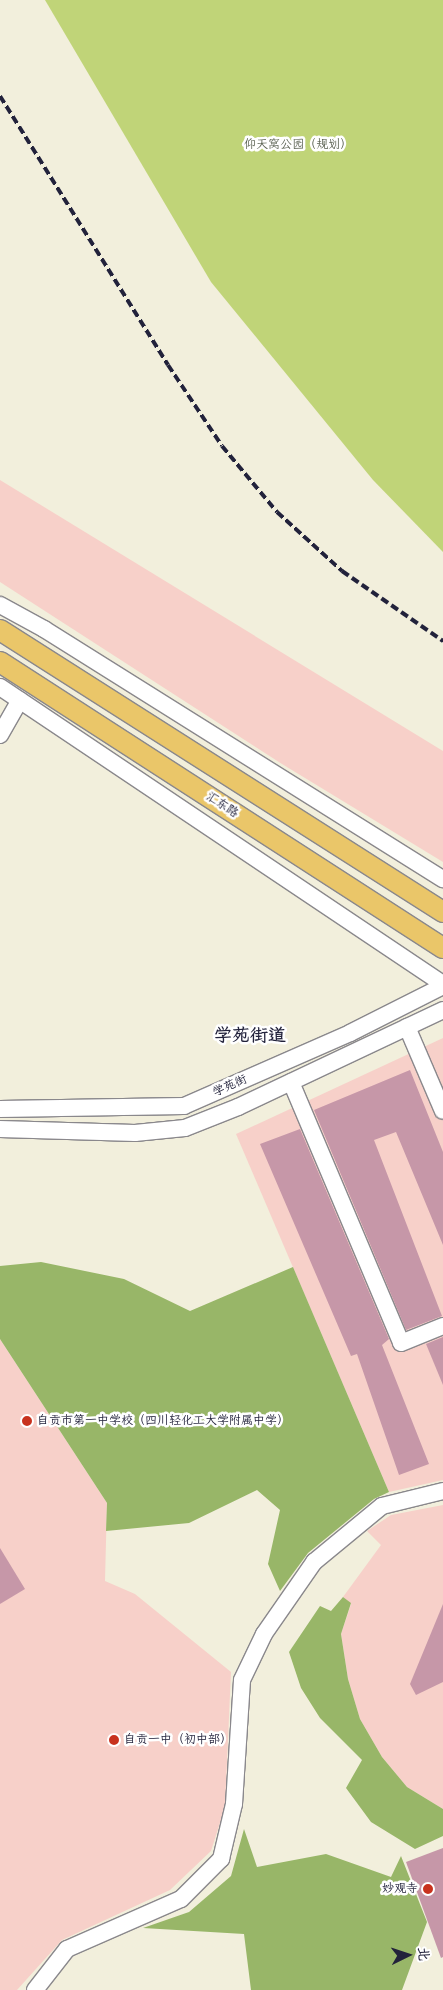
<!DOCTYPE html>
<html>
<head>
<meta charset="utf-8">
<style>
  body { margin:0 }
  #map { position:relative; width:443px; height:1990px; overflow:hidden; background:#f2efdc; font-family:Kalam,"LXGW WenKai TC",sans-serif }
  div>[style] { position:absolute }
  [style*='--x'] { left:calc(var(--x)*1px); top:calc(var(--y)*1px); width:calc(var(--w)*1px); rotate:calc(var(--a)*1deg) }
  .built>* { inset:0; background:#f7d0c9 }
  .green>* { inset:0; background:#c0d478 }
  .forest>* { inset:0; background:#98b668 }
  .building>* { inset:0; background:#c697a8 }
  .roads { filter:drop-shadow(1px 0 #8a888c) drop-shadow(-1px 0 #8a888c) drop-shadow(0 1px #8a888c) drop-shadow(0 -1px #8a888c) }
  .minor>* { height:16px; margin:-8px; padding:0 8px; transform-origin:8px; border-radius:8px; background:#fff }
  .major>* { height:20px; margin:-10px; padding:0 10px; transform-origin:10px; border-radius:10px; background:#eac669 }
  .rail>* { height:4px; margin-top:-2px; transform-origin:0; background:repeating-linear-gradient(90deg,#22223b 0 8px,transparent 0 12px) }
  .dots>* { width:14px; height:14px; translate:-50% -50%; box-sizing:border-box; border:2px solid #fff; border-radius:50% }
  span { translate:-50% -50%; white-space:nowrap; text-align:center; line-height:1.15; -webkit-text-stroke:5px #fff; paint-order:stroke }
  .park-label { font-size:12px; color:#596050 }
  .street-label { font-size:12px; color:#22223b }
  .poi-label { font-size:12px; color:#22223b }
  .left { translate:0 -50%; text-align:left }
  .right { translate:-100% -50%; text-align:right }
  .district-label { font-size:18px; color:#22223b; font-weight:700 }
  .north { position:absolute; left:383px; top:1930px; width:50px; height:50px; -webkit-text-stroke:4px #fff; paint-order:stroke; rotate:86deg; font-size:14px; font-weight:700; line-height:20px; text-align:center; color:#22223b }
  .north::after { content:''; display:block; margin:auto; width:18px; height:22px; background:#22223b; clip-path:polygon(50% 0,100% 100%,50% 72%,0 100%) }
</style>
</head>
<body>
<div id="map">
  <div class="built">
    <i style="clip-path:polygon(0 480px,443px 751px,443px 862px,282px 764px,0 582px)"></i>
    <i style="clip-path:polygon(443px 1038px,443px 1480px,389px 1492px,236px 1134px)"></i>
    <i style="clip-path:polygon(0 1339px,107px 1503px,105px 1581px,135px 1594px,231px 1672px,225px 1807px,211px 1851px,170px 1890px,62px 1940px,17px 1990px,0 1990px)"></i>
    <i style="clip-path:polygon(443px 1505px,443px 1809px,407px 1787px,382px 1757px,360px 1719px,348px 1679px,341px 1634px,351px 1604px,343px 1597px,381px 1545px,367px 1531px,391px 1515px)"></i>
  </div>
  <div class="green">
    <i style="clip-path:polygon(45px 0,443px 0,443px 552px,373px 480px,211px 282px)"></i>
  </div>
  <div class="forest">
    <i style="clip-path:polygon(41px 1262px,124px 1279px,190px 1311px,293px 1267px,389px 1492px,374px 1499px,308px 1553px,280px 1591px,268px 1564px,280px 1510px,257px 1490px,189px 1523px,106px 1531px,107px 1503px,0 1339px,0 1266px)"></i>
    <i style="clip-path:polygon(343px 1597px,351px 1603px,341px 1634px,348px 1679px,360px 1719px,382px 1757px,407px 1787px,443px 1809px,443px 1836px,415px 1849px,371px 1822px,346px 1788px,362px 1760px,320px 1718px,301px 1688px,289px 1652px,320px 1606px,331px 1611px)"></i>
    <i style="clip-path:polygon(244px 1829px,257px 1867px,326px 1854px,391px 1877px,401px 1856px,427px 1922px,402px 1990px,251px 1990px,244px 1934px,143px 1928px,189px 1912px,231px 1876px)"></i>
  </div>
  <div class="building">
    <i style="clip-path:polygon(410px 1070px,443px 1152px,443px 1245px,396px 1132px,374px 1140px,442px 1316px,406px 1330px,314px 1110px)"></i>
    <i style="clip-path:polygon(300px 1129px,389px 1339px,382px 1345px,429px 1464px,399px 1475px,357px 1354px,351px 1356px,260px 1144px)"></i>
    <i style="clip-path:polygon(443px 1337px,443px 1385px,426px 1344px)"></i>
    <i style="clip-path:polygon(0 1548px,25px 1589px,0 1604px)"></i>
    <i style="clip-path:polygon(443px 1604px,443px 1682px,416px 1695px,410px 1684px)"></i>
    <i style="clip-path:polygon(443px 1848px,443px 1957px,441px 1958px,406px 1862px)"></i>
  </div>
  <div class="roads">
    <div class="minor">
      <i style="--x:0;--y:605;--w:50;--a:28.6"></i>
      <i style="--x:44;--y:629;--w:471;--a:32.1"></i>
      <i style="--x:0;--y:687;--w:533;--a:33.84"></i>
      <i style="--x:0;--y:735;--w:40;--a:-60.3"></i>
      <i style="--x:407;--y:1027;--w:91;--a:66.8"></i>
      <i style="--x:291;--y:1082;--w:283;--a:67.1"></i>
      <i style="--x:401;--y:1343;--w:45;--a:-22"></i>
      <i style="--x:0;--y:1109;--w:184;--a:-0.9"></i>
      <i style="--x:184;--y:1106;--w:181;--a:-23.7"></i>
      <i style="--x:350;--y:1033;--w:104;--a:-26.8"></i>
      <i style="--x:0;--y:1129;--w:135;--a:1.7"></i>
      <i style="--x:135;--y:1133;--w:50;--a:-5.7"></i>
      <i style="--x:185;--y:1128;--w:57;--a:-21.6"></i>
      <i style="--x:238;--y:1107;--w:227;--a:-25.3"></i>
      <i style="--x:35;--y:1990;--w:52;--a:-52"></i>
      <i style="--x:67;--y:1949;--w:124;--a:-23.7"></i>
      <i style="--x:181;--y:1899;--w:57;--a:-45"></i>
      <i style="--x:221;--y:1859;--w:57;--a:-76.7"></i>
      <i style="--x:234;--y:1804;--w:124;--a:-86.3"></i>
      <i style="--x:242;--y:1680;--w:51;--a:-64.4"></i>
      <i style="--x:264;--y:1634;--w:88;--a:-55.2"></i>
      <i style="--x:314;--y:1562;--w:88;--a:-39.5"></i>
      <i style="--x:382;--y:1506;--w:63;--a:-13.8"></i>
    </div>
    <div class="major">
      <i style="--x:0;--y:630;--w:525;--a:32.48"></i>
      <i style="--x:0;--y:662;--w:527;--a:32.85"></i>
    </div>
  </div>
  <div class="rail">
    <i style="--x:0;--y:96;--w:317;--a:58"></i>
    <i style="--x:168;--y:365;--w:97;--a:56.3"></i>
    <i style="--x:222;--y:446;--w:86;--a:50.2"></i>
    <i style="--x:277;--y:512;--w:88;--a:42.2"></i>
    <i style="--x:342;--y:571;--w:123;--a:34.7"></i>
  </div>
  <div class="dots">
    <i style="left:27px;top:1421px;background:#c8321e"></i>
    <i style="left:114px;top:1740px;background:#c8321e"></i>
    <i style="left:428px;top:1889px;background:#c8321e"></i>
  </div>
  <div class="park-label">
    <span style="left:298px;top:145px">仰天窝公园（规划）</span>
  </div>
  <div class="street-label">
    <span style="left:222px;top:805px;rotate:33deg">汇东路</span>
    <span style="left:230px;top:1086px;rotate:-24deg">学苑街</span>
  </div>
  <div class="poi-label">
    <span class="left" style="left:37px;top:1421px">自贡市第一中学校（四川轻化工大学附属中学）</span>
    <span class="left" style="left:124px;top:1740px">自贡一中（初中部）</span>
    <span class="right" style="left:418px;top:1889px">妙观寺</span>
  </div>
  <div class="district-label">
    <span style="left:250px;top:1037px">学苑街道</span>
  </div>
  <div class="north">北</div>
</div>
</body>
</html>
